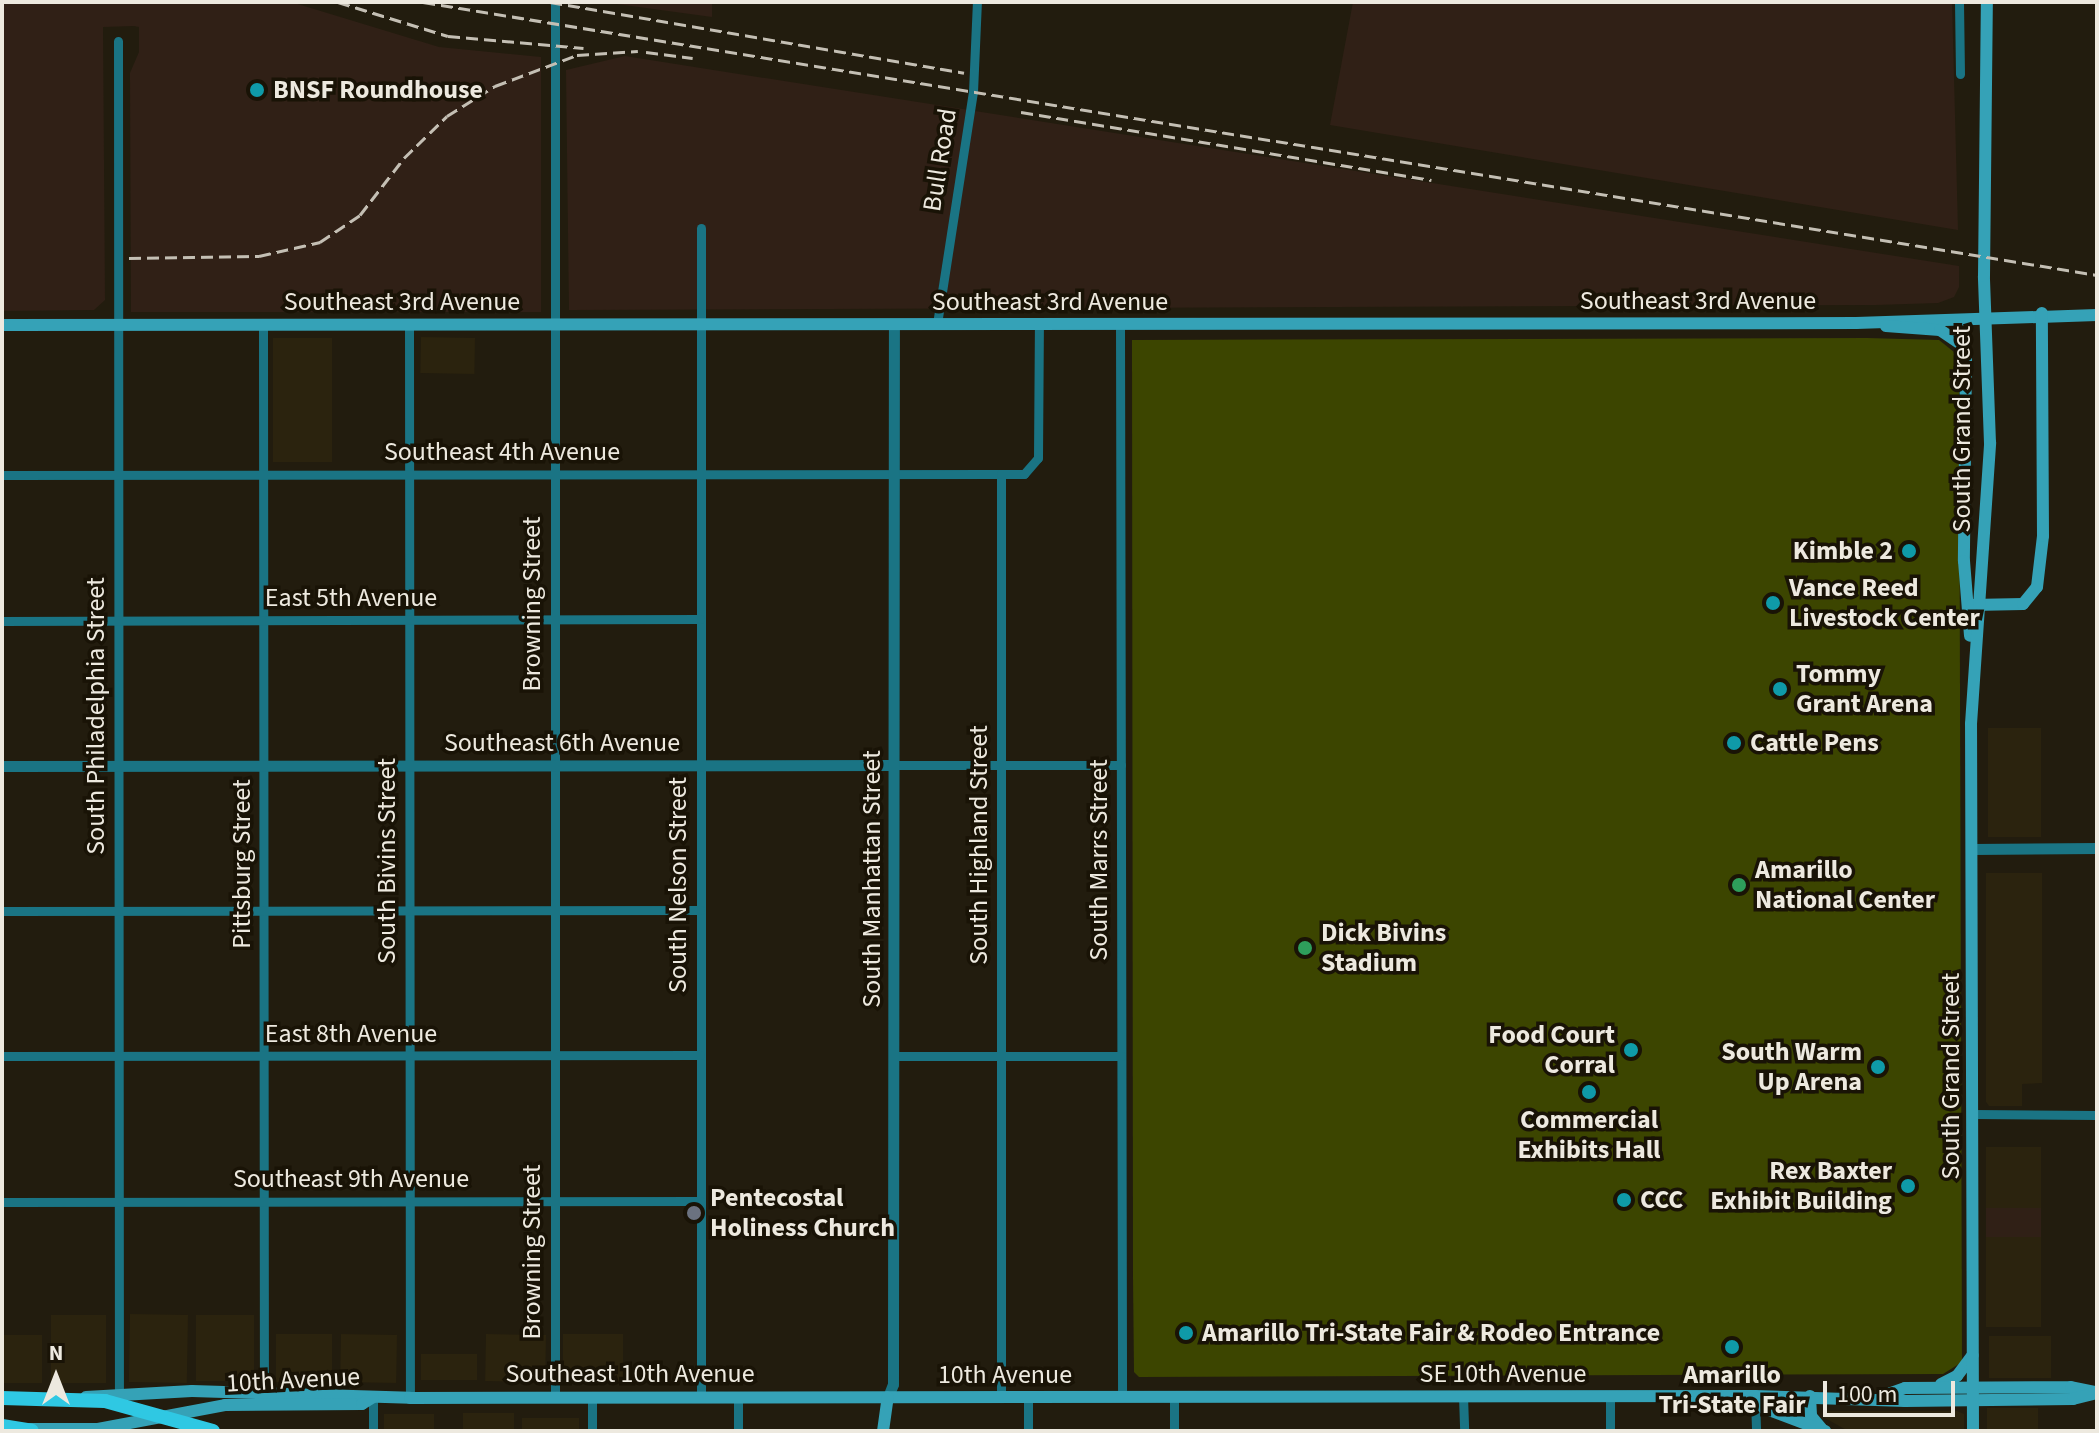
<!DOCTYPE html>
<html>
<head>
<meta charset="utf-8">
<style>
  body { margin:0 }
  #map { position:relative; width:2099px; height:1433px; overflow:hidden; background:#221c0e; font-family:"Source Sans 3",sans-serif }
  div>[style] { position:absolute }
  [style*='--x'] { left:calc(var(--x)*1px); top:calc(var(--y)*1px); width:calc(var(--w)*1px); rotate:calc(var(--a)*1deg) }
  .built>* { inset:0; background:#2b230e; transform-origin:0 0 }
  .industrial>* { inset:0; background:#302016; transform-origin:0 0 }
  .green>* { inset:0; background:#3c4500 }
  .minor>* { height:9px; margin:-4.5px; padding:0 4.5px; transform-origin:4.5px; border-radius:4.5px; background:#1a7484 }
  .tertiary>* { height:11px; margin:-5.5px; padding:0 5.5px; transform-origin:5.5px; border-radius:5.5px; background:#1a7484 }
  .secondary>* { height:12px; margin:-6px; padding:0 6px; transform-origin:6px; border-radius:6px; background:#35a2b7 }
  .primary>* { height:14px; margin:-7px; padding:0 7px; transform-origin:7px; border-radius:7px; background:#2fc8e3 }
  .rail>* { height:3px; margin-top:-1.5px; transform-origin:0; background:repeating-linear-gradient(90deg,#c4bfb4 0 12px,transparent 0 18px) }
  .dots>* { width:22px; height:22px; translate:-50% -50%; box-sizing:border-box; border:4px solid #191306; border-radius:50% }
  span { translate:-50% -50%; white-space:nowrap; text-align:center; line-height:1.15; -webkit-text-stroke:7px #191306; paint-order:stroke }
  .poi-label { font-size:26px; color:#ede9df; font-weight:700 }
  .left { translate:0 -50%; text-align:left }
  .right { translate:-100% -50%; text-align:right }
  .street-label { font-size:26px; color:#ede9df }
  .frame { position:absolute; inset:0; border:4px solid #ede9df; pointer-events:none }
  .north { position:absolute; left:16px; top:1337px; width:80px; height:80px; -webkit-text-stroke:6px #191306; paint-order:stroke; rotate:0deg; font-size:22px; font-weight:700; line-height:32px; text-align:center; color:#ede9df }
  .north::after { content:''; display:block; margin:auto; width:28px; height:36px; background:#ede9df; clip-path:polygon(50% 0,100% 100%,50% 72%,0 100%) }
  .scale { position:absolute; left:1823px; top:1381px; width:132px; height:36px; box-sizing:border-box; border:4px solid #ede9df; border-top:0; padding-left:10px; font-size:24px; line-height:28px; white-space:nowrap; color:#ede9df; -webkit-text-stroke:6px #191306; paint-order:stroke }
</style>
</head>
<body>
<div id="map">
  <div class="built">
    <i style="left:421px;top:337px;width:54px;height:36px;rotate:1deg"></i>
    <i style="left:273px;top:338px;width:59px;height:124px"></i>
    <i style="left:2041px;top:728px;width:109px;height:53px;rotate:90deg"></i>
    <i style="clip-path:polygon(1986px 873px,2042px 873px,2042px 1083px,2022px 1084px,2022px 1106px,1989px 1106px,1986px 1102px)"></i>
    <i style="left:1986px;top:1147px;width:55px;height:61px"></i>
    <i style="left:1986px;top:1237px;width:55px;height:90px"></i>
    <i style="left:130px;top:1314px;width:58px;height:68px;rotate:1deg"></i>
    <i style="left:51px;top:1315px;width:55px;height:68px"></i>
    <i style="left:196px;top:1315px;width:58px;height:66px"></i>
    <i style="left:332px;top:1334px;width:48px;height:56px;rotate:90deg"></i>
    <i style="left:341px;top:1334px;width:56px;height:48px;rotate:1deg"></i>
    <i style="left:486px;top:1334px;width:60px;height:47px;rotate:1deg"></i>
    <i style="left:623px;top:1334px;width:48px;height:60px;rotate:90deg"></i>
    <i style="left:2px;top:1335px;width:40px;height:48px"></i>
    <i style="left:1989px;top:1336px;width:62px;height:42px"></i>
    <i style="left:421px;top:1354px;width:56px;height:26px"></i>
    <i style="left:1987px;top:1408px;width:51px;height:23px"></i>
    <i style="clip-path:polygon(1824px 1411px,1957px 1411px,1964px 1414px,1964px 1431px,1848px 1431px,1823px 1417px)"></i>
    <i style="left:463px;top:1413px;width:51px;height:18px"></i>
    <i style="left:384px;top:1414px;width:50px;height:17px"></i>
    <i style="left:522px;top:1418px;width:57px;height:13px"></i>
  </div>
  <div class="industrial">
    <i style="clip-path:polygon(2px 2px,291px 2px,439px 47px,541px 57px,541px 312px,131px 312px,130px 73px,139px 52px,139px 27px,134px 26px,103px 27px,105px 300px,94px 310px,2px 311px)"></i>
    <i style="clip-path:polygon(602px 2px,712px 2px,712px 17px)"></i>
    <i style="clip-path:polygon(1353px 2px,1952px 2px,1958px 230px,1330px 125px)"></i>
    <i style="clip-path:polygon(625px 56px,1959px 266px,1959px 287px,1954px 297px,1938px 303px,1876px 305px,569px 310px,566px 70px)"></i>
    <i style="left:1986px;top:1208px;width:55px;height:29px"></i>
  </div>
  <div class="green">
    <i style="clip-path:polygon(1867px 338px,1939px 340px,1959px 356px,1962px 1362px,1943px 1374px,1139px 1377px,1134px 1372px,1133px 1277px,1132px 340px)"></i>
  </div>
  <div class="minor">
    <i style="--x:1959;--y:2;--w:72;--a:89.2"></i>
    <i style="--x:118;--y:41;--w:1350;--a:89.96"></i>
    <i style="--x:701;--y:228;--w:1170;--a:90"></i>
    <i style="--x:263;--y:324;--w:1072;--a:89.95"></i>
    <i style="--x:409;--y:324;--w:1074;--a:89.95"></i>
    <i style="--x:937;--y:324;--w:235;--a:-81.2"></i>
    <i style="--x:973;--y:92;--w:90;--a:-87.5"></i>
    <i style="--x:1120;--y:324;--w:1073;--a:89.89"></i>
    <i style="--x:2;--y:475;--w:999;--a:-0.06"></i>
    <i style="--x:2;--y:621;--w:698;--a:-0.16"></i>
    <i style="--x:894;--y:765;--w:227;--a:0"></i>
    <i style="--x:2;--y:911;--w:698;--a:-0.08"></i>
    <i style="--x:2;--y:1056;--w:698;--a:-0.08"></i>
    <i style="--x:894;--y:1056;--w:227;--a:0"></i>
    <i style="--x:1973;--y:1114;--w:124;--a:0.5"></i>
    <i style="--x:2;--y:1202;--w:698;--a:-0.08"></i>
    <i style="--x:1463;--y:1396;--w:35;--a:88"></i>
    <i style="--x:1610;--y:1396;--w:35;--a:90"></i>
    <i style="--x:738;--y:1397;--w:34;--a:90"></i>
    <i style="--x:1001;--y:1397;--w:923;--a:-90"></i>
    <i style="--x:1001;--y:474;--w:23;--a:0"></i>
    <i style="--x:1024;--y:474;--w:21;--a:-49"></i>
    <i style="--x:1038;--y:458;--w:135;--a:-89.6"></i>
    <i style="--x:1028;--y:1397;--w:34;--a:90"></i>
    <i style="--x:1174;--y:1397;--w:34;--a:90"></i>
    <i style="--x:555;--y:1398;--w:1396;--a:-90"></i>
    <i style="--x:592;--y:1398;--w:33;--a:90"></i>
    <i style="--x:1755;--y:1399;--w:32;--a:88"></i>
    <i style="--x:373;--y:1431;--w:34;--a:-90"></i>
  </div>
  <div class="tertiary">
    <i style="--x:2;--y:766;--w:892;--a:-0.06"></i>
    <i style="--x:1972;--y:849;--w:125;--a:-0.5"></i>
    <i style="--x:888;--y:1397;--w:14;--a:-69"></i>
    <i style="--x:893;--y:1384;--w:1060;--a:-89.95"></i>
  </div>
  <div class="secondary">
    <i style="--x:2;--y:325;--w:1854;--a:-0.06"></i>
    <i style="--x:1856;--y:323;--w:241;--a:-1.9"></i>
    <i style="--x:1886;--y:326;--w:54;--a:4.2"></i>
    <i style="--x:1940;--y:330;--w:25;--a:34"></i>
    <i style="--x:1961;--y:344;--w:14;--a:69"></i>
    <i style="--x:1966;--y:357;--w:204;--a:90.6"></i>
    <i style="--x:1964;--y:561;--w:75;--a:85.4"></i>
    <i style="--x:1972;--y:605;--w:51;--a:-1.1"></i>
    <i style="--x:2023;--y:604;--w:22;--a:-51"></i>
    <i style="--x:2037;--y:587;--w:51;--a:-83.3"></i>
    <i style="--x:2043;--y:536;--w:223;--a:-90.3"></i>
    <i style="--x:1941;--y:1384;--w:18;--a:-27"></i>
    <i style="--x:1957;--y:1376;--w:26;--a:-53"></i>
    <i style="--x:1810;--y:1396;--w:20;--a:87"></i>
    <i style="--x:1811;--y:1416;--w:16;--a:50"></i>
    <i style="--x:1883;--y:1396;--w:23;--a:-20"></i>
    <i style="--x:1905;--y:1388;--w:166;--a:-0.3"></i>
    <i style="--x:2071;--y:1387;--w:24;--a:12"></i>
    <i style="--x:86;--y:1397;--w:106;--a:-3.2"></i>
    <i style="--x:192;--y:1391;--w:218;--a:1.8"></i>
    <i style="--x:410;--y:1398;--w:1345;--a:-0.09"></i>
    <i style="--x:1755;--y:1396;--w:150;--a:1.9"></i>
    <i style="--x:1905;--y:1401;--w:168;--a:-0.7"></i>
    <i style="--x:2073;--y:1399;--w:25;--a:-14"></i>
    <i style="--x:1742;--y:1400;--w:89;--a:20.5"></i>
    <i style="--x:24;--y:1429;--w:74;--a:0"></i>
    <i style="--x:98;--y:1429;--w:129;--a:-10.7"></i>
    <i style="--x:225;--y:1405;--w:137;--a:-0.4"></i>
    <i style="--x:362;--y:1404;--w:13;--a:-32"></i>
    <i style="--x:883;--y:1431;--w:34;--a:-82"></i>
    <i style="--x:1973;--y:1431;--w:707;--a:-90.16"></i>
    <i style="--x:1971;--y:724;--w:282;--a:-86.1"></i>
    <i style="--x:1990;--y:443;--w:167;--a:-92.1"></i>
    <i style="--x:1984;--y:276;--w:274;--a:-89.4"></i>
  </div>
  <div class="primary">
    <i style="--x:2;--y:1398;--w:103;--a:1.7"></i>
    <i style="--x:105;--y:1401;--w:112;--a:15.5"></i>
    <i style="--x:2;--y:1426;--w:30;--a:9"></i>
  </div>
  <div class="rail">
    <i style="--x:338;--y:2;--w:115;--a:17.2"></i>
    <i style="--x:448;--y:36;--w:136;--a:5.1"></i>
    <i style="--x:423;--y:2;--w:1696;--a:9.26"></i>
    <i style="--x:550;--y:2;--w:420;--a:9.7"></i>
    <i style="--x:646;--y:52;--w:47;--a:7.3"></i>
    <i style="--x:1021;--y:112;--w:416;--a:9.4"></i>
    <i style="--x:129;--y:258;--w:130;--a:-0.9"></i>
    <i style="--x:259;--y:256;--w:63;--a:-12.9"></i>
    <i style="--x:320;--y:242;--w:48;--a:-34"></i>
    <i style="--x:360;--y:215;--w:72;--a:-52.3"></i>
    <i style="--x:404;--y:158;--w:60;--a:-44.3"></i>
    <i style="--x:447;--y:116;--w:57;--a:-32"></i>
    <i style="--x:495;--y:86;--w:88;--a:-20.7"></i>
    <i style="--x:577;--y:55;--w:61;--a:-3.8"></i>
  </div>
  <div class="dots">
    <i style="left:257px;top:90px;background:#0f9aa8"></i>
    <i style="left:1909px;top:551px;background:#0f9aa8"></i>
    <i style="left:1773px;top:603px;background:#0f9aa8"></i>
    <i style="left:1780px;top:689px;background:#0f9aa8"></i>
    <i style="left:1734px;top:743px;background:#0f9aa8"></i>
    <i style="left:1739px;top:885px;background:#2e9e5b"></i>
    <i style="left:1305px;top:948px;background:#2e9e5b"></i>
    <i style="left:1631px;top:1050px;background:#0f9aa8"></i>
    <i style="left:1878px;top:1067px;background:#0f9aa8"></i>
    <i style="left:1589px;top:1092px;background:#0f9aa8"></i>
    <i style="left:1908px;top:1186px;background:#0f9aa8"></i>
    <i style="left:1624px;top:1200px;background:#0f9aa8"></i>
    <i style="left:694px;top:1213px;background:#6b7280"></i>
    <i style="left:1186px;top:1333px;background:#0f9aa8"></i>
    <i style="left:1732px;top:1347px;background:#0f9aa8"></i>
  </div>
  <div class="poi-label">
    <span class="left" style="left:273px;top:90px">BNSF Roundhouse</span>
    <span class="right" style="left:1893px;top:551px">Kimble 2</span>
    <span class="left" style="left:1789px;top:603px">Vance Reed<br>Livestock Center</span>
    <span class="left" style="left:1796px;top:689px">Tommy<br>Grant Arena</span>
    <span class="left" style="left:1750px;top:743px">Cattle Pens</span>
    <span class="left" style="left:1755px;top:885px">Amarillo<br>National Center</span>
    <span class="left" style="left:1321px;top:948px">Dick Bivins<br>Stadium</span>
    <span class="right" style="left:1615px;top:1050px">Food Court<br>Corral</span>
    <span class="right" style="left:1862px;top:1067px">South Warm<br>Up Arena</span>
    <span style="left:1589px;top:1135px">Commercial<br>Exhibits Hall</span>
    <span class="right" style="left:1892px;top:1186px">Rex Baxter<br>Exhibit Building</span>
    <span class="left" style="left:710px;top:1213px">Pentecostal<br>Holiness Church</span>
    <span class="left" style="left:1640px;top:1200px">CCC</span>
    <span class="left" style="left:1202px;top:1333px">Amarillo Tri-State Fair &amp; Rodeo Entrance</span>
    <span style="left:1732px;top:1390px">Amarillo<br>Tri-State Fair</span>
  </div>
  <div class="street-label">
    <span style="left:940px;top:160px;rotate:-81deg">Bull Road</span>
    <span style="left:1698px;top:301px">Southeast 3rd Avenue</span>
    <span style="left:402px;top:302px">Southeast 3rd Avenue</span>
    <span style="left:1050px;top:302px">Southeast 3rd Avenue</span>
    <span style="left:1962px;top:429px;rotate:-90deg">South Grand Street</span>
    <span style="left:502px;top:452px">Southeast 4th Avenue</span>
    <span style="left:351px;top:598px">East 5th Avenue</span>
    <span style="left:532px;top:604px;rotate:-90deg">Browning Street</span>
    <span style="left:96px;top:716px;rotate:-90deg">South Philadelphia Street</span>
    <span style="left:562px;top:743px">Southeast 6th Avenue</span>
    <span style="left:979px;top:845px;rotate:-90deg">South Highland Street</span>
    <span style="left:1099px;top:860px;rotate:-90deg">South Marrs Street</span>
    <span style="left:387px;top:861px;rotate:-90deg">South Bivins Street</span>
    <span style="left:242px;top:864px;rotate:-90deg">Pittsburg Street</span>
    <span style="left:872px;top:879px;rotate:-90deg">South Manhattan Street</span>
    <span style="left:678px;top:885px;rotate:-90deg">South Nelson Street</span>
    <span style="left:351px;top:1034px">East 8th Avenue</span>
    <span style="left:1951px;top:1076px;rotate:-90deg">South Grand Street</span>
    <span style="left:351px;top:1179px">Southeast 9th Avenue</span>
    <span style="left:532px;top:1252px;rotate:-90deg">Browning Street</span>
    <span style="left:630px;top:1374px">Southeast 10th Avenue</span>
    <span style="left:1503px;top:1374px">SE 10th Avenue</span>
    <span style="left:1005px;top:1375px">10th Avenue</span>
    <span style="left:293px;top:1380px;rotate:-3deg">10th Avenue</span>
  </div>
  <div class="frame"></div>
  <div class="north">N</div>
  <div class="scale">100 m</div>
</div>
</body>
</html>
